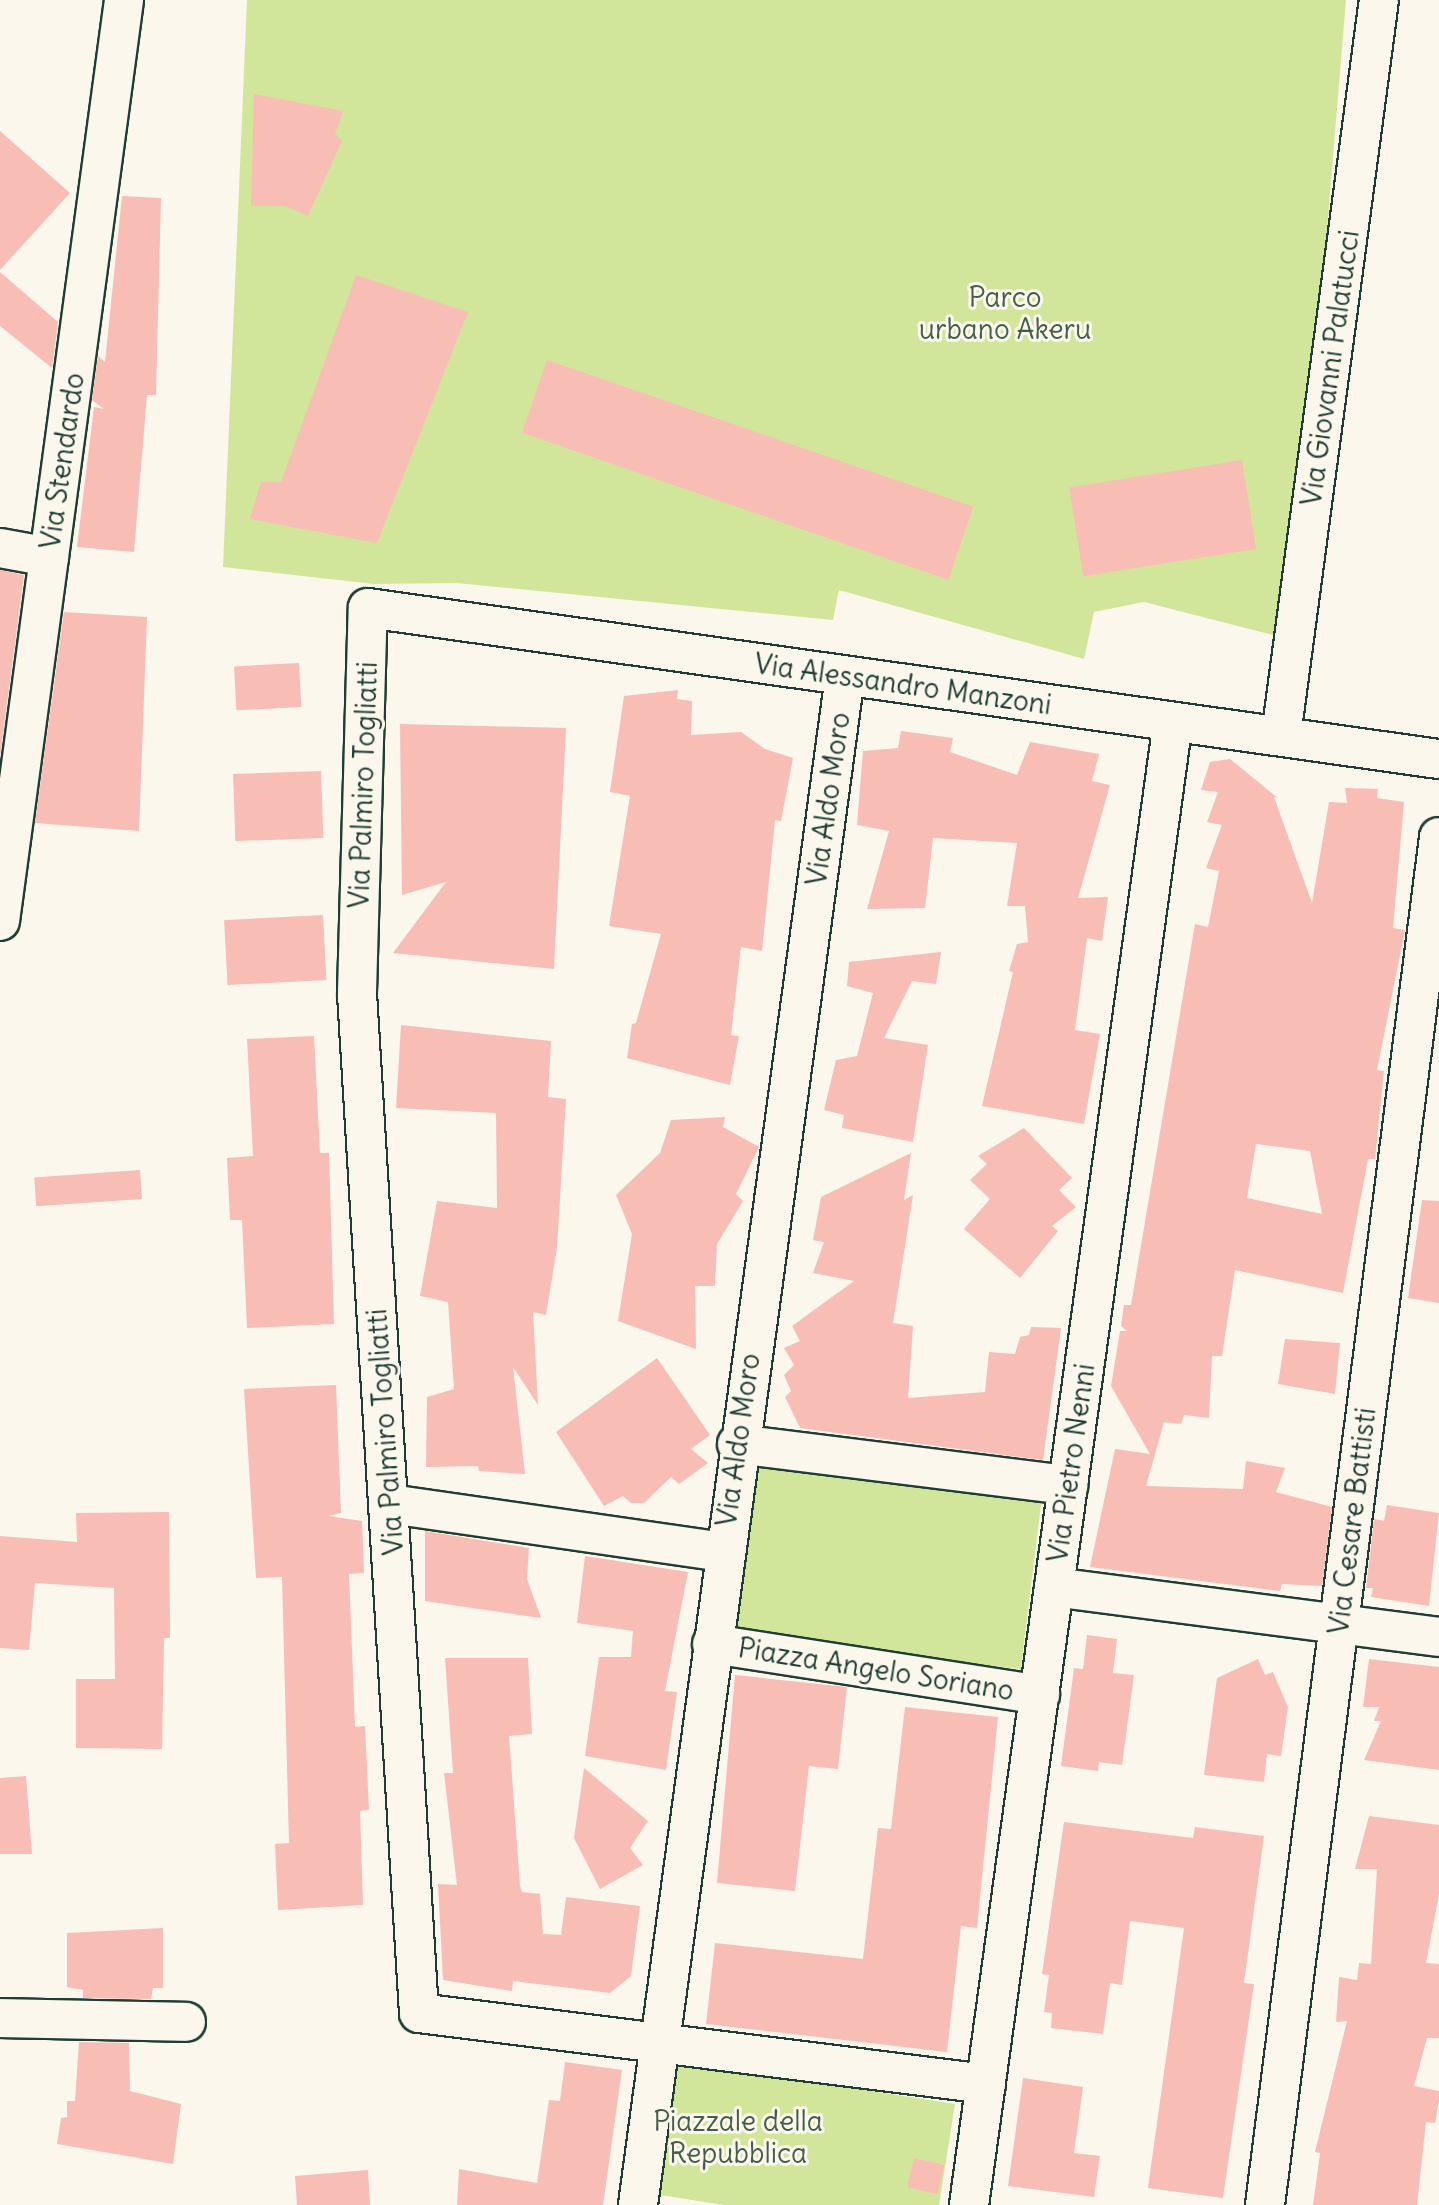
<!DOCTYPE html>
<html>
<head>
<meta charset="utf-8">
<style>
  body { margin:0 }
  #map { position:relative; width:1439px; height:2205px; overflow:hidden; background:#fbf7ec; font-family:Delius,sans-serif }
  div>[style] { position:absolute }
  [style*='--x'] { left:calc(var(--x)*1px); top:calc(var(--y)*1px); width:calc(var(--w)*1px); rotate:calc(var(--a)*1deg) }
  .green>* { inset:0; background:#d2e69b; transform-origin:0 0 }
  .building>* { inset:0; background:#f8bdb4; transform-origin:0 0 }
  .roads { filter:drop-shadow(2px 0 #1f3d34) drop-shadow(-2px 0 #1f3d34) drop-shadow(0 2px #1f3d34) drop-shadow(0 -2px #1f3d34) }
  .minor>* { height:38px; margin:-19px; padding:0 19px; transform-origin:19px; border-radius:19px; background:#fbf7ec }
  span { translate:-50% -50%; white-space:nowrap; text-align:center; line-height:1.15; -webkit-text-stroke:6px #fbf7ec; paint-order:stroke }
  .park-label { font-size:28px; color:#435f49 }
  .street-label { font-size:28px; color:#1f3d34 }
</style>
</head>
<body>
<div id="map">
  <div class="green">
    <i style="clip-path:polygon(247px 0,1346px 0,1293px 640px,1144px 602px,1094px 612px,1084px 659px,839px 590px,833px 620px,456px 583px,374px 584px,223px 567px)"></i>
    <i style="left:746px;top:1462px;width:298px;height:172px;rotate:7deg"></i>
    <i style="clip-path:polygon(678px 2061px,955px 2104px,939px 2205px,724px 2205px,660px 2195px)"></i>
  </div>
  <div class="building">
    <i style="clip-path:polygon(254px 94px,343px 111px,335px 134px,342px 141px,308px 216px,285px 206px,251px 206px)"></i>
    <i style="clip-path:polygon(0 131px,70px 193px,0 270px)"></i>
    <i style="clip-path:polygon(122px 196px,161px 198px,156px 395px,147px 395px,134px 552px,77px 547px,94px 407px,104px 409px,92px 400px,98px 356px,105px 362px)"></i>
    <i style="clip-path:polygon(0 272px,58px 322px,52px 368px,0 326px)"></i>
    <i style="clip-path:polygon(356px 275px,468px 312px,377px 543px,250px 519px,261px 482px,281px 482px)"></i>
    <i style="left:547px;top:360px;width:451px;height:77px;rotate:19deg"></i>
    <i style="left:1242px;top:460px;width:90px;height:175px;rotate:81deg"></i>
    <i style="clip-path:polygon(0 570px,24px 575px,0 756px)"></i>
    <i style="clip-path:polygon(64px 612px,147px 617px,139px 831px,35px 823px)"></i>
    <i style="left:299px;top:663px;width:44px;height:65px;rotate:87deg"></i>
    <i style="clip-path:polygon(678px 690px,677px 699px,692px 701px,691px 735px,741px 732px,765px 749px,793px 758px,781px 821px,775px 820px,762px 951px,741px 947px,731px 1035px,739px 1036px,730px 1085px,627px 1058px,632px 1024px,636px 1023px,661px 934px,609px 926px,630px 796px,610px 792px,624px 696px)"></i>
    <i style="clip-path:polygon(400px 724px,566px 728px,554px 969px,393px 953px,446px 882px,402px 895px)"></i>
    <i style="clip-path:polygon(901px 731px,953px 738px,950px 752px,1017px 775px,1030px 742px,1099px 754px,1092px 781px,1110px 785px,1078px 898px,1108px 897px,1102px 941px,1087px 938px,1075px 1030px,1100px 1034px,1084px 1124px,982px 1106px,1013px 972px,1009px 971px,1017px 944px,1028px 942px,1025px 906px,1007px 906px,1017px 843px,933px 838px,925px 908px,867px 909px,889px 831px,857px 825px,863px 751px,898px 748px)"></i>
    <i style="clip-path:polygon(evenodd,1230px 759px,1278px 798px,1274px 797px,1312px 903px,1329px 802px,1347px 803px,1345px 788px,1378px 789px,1377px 798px,1404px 802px,1393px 928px,1405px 930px,1377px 1070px,1384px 1071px,1375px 1159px,1368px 1159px,1343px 1293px,1235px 1270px,1222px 1356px,1212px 1356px,1209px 1418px,1184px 1415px,1181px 1424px,1164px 1422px,1146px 1486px,1243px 1489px,1246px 1461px,1285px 1468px,1276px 1492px,1332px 1507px,1322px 1586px,1282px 1584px,1280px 1591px,1090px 1567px,1115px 1449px,1150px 1454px,1111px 1386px,1120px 1331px,1127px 1331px,1121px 1326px,1124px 1305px,1131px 1305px,1195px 924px,1208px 927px,1219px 871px,1206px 868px,1222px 825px,1207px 822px,1218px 792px,1201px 790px,1210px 762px,1230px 759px,1256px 1144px,1310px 1151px,1322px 1214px,1247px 1198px,1256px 1144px)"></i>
    <i style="left:321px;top:771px;width:67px;height:88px;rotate:88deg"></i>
    <i style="left:323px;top:915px;width:65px;height:99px;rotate:87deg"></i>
    <i style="clip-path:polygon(941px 952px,936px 984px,912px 981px,884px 1038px,928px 1045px,913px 1142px,842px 1128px,844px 1115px,824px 1110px,836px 1060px,857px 1056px,873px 993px,847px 986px,849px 962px)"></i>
    <i style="clip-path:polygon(401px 1025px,551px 1041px,548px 1097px,566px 1099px,557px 1248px,546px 1315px,533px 1312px,538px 1405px,513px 1367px,525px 1474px,479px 1471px,478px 1466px,426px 1467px,427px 1397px,454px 1389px,448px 1302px,420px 1296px,437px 1201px,497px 1208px,496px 1113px,396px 1108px)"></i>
    <i style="clip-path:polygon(314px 1036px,320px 1153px,329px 1153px,334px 1324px,247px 1328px,242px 1220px,230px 1220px,227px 1158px,253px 1156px,247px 1039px)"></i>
    <i style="clip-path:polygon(725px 1117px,723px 1127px,759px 1147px,736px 1194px,743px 1201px,717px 1244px,715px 1286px,695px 1286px,696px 1349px,618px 1321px,632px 1234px,616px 1195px,660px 1153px,671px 1120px)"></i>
    <i style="clip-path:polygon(1024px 1128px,1072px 1178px,1059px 1190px,1076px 1207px,1052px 1226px,1058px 1231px,1020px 1278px,964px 1229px,990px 1199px,970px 1180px,987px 1164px,978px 1156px)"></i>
    <i style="clip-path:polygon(911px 1153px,904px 1200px,913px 1195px,893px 1323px,913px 1326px,908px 1398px,985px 1392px,989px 1352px,1015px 1354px,1020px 1337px,1029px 1335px,1031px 1327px,1061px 1328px,1043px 1460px,800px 1428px,785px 1397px,791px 1391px,784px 1375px,794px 1365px,784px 1348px,800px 1341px,792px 1326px,854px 1281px,813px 1273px,824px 1242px,813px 1240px,821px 1197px)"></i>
    <i style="left:140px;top:1170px;width:29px;height:106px;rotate:86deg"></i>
    <i style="clip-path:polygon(1422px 1200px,1439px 1201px,1439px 1303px,1408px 1298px)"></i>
    <i style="clip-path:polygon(1285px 1339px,1340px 1343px,1335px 1394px,1278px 1384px)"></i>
    <i style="clip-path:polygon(657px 1358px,710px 1435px,691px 1449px,708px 1463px,679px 1484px,671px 1477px,644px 1503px,631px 1503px,623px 1496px,604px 1506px,556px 1432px)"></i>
    <i style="clip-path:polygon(336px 1385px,341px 1513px,328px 1516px,362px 1521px,364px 1573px,349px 1574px,355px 1727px,365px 1726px,369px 1810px,360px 1811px,363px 1905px,278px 1910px,275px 1844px,289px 1843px,282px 1577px,256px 1578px,244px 1389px)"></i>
    <i style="clip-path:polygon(1387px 1505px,1439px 1513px,1429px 1606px,1371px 1597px,1373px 1588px,1366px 1588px,1374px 1519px,1384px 1521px)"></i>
    <i style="clip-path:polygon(169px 1512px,170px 1638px,164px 1638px,162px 1749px,76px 1748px,76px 1679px,115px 1679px,114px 1588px,35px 1583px,29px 1650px,0 1648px,0 1536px,77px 1542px,76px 1513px)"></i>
    <i style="clip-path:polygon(425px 1531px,529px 1548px,527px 1579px,541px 1618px,425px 1601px)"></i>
    <i style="clip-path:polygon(585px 1556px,688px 1572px,665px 1691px,677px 1692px,666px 1770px,585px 1756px,599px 1657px,631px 1657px,633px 1631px,577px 1623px)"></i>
    <i style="clip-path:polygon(1087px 1635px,1117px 1639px,1113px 1673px,1134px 1675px,1122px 1765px,1099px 1762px,1098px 1771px,1061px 1766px,1074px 1668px,1083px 1669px)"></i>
    <i style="clip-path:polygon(445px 1658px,528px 1658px,532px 1734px,509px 1736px,520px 1886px,522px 1892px,540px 1894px,543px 1934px,561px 1935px,566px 1897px,640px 1906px,631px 1976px,610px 1993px,513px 1981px,512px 1991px,443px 1980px,438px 1884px,457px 1885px,444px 1773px,453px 1773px)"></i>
    <i style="clip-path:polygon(1258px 1659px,1265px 1675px,1273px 1672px,1288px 1707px,1281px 1756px,1267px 1754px,1264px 1782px,1204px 1775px,1217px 1678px)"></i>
    <i style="clip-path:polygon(1369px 1659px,1439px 1667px,1439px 1770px,1364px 1760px,1381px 1721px,1374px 1721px,1379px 1707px,1363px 1707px)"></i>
    <i style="clip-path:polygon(735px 1675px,847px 1687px,838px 1769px,809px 1766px,795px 1891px,717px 1883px)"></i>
    <i style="clip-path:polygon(905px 1707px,998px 1717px,977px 1928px,961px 1926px,947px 2052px,706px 2024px,715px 1943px,863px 1959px,878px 1828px,891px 1829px)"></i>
    <i style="clip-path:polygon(584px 1768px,648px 1821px,630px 1848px,643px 1865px,600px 1889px,574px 1838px)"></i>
    <i style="clip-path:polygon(26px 1776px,32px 1854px,0 1854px,0 1778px)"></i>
    <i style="clip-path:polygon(1369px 1816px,1439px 1825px,1439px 1894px,1426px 1963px,1439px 1964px,1439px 2038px,1427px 2038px,1414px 2086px,1439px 2091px,1439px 2101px,1435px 2123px,1426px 2122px,1417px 2205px,1313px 2205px,1320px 2153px,1315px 2152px,1347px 2021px,1336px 2022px,1339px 1977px,1357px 1980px,1359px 1963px,1371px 1964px,1377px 1869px,1355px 1869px)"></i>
    <i style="clip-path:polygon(1064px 1822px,1193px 1838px,1195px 1827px,1264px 1836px,1244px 1983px,1254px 1984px,1223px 2198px,1148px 2188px,1184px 1928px,1130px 1921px,1122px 1985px,1110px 1983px,1103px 2034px,1051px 2028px,1052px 2013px,1044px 2012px,1049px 1975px,1042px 1974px)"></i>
    <i style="clip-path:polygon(163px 1928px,163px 1988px,153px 1988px,151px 1999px,83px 1998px,83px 1990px,67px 1987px,67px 1933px)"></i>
    <i style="clip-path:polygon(79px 2042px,129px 2043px,130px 2091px,181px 2104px,173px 2164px,57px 2144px,61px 2118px,67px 2117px,67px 2101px,75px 2101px)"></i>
    <i style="clip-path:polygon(565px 2062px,622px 2070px,603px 2205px,457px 2205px,459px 2169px,537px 2183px,549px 2100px,560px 2101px)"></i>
    <i style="clip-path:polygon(1023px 2078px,1083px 2087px,1074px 2153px,1100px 2156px,1094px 2197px,1008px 2186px)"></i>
    <i style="left:914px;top:2158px;width:31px;height:30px;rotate:13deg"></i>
    <i style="clip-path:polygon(368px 2170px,370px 2205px,297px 2205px,295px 2176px)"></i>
  </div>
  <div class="roads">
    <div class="minor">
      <i style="--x:0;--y:548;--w:50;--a:10.4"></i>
      <i style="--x:1281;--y:736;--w:742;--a:-82.42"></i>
      <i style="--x:0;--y:921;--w:929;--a:-82.33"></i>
      <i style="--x:737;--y:1444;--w:334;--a:7.1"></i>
      <i style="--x:390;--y:1504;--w:336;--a:8.2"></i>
      <i style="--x:1054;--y:1587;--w:388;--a:7.4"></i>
      <i style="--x:712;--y:1644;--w:332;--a:8.8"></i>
      <i style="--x:0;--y:2018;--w:186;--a:1.2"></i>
      <i style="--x:986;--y:2084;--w:571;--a:-172.86"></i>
      <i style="--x:419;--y:2013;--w:1023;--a:-93.48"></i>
      <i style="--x:357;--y:992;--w:384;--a:-88.4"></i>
      <i style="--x:368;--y:608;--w:1082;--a:8.03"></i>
      <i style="--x:638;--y:2205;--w:1542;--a:-82.29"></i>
      <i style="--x:969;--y:2205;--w:1497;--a:-82.17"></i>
      <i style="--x:1265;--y:2205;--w:1379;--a:-82.75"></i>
    </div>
  </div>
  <div class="park-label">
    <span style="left:1005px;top:313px">Parco<br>urbano Akeru</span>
    <span style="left:738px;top:2137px">Piazzale della<br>Repubblica</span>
  </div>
  <div class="street-label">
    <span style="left:1330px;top:368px;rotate:-82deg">Via Giovanni Palatucci</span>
    <span style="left:62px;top:461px;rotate:-82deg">Via Stendardo</span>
    <span style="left:903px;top:684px;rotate:8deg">Via Alessandro Manzoni</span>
    <span style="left:363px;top:785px;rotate:-88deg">Via Palmiro Togliatti</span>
    <span style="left:828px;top:799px;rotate:-82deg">Via Aldo Moro</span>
    <span style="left:385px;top:1432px;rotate:-94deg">Via Palmiro Togliatti</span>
    <span style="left:738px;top:1440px;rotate:-82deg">Via Aldo Moro</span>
    <span style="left:1071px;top:1463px;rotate:-82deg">Via Pietro Nenni</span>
    <span style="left:1352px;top:1521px;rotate:-83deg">Via Cesare Battisti</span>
    <span style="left:876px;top:1669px;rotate:9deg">Piazza Angelo Soriano</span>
  </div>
</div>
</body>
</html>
